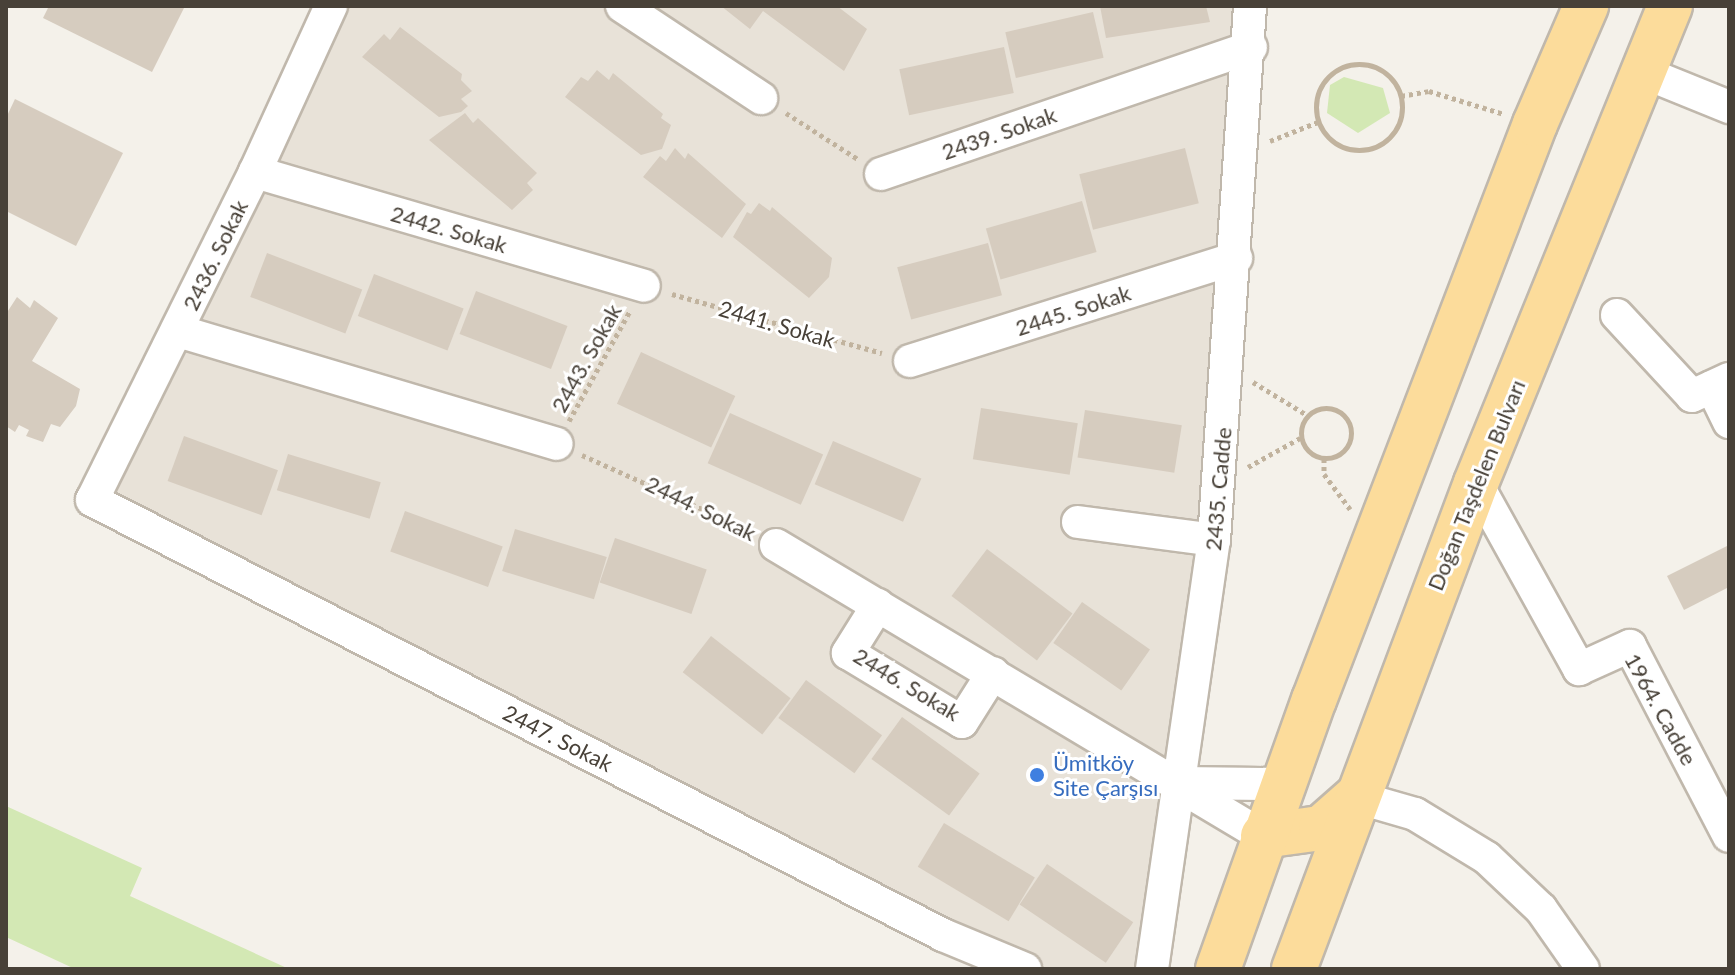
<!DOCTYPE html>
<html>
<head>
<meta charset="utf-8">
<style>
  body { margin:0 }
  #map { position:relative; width:1735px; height:975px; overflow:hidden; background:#f4f1ea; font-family:Lato,sans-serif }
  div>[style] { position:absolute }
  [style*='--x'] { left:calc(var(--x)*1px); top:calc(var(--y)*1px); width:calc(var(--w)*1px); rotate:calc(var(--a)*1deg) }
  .residential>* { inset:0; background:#e8e2d8 }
  .green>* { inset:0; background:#d3e8b4 }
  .building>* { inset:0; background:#d6ccbf; transform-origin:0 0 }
  .path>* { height:5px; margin-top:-2.5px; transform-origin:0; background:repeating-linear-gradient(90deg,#c1b39e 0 4px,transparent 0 8px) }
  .path>.ring { margin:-2.5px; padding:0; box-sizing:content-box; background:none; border:5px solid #c1b39e; border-radius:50% }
  .roads { filter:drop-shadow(2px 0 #c0b8ac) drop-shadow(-2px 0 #c0b8ac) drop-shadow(0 2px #c0b8ac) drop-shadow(0 -2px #c0b8ac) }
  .minor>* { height:32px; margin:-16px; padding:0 16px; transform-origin:16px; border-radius:16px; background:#fff }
  .primary>* { height:44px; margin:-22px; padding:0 22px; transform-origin:22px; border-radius:22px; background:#fcdc9b }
  .dots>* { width:22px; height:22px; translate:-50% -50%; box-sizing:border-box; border:4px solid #fff; border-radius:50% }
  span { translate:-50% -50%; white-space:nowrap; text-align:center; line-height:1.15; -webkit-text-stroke:6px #fff; paint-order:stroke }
  .street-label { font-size:22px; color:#484138 }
  .shop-label { font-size:22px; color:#366cbe }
  .left { translate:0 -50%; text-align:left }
  .frame { position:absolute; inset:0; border:8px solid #484138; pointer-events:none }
</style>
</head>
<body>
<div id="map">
  <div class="residential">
    <i style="clip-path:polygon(331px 6px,1250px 6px,1251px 47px,1152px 969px,1025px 969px,92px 500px)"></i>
  </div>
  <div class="green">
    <i style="clip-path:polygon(1344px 77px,1383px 88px,1390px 113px,1358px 133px,1327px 113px,1330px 85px)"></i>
    <i style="clip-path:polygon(6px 806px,142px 868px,130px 896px,289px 969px,75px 969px,6px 937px)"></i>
  </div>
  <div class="building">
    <i style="clip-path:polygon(49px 6px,185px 6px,152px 72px,43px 18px)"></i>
    <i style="clip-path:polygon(721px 6px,837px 6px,867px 29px,844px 71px,763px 11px,750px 29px)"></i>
    <i style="clip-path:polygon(1100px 6px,1206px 6px,1210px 22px,1106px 38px)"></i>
    <i style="left:1093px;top:12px;width:47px;height:90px;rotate:77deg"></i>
    <i style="clip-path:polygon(400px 27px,462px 74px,461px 80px,472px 91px,461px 99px,468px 106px,461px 112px,439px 117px,362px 57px,384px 34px,390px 40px)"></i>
    <i style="left:1004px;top:47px;width:47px;height:107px;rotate:78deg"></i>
    <i style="clip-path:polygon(597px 70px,609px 80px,613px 73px,663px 114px,661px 118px,671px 125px,662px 149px,641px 155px,565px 97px,581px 77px,588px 81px)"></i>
    <i style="clip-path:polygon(15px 99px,123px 153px,76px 246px,6px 211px,6px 118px)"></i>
    <i style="clip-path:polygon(465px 113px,473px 123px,478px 118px,537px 173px,527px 183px,533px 190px,512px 210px,429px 140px)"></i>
    <i style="clip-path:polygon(675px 148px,685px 159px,688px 153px,746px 204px,722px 238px,643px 177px,660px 156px,666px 161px)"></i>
    <i style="left:1185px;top:148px;width:57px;height:109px;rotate:76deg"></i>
    <i style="left:1082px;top:201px;width:53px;height:100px;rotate:74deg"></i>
    <i style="clip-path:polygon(759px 203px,770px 211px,772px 207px,832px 258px,829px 277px,809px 298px,733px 237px,747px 212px,751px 214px)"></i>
    <i style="left:988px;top:243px;width:54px;height:94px;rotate:75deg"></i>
    <i style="left:267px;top:253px;width:102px;height:47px;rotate:21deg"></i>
    <i style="left:374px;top:274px;width:96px;height:45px;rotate:21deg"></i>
    <i style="left:476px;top:291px;width:98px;height:46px;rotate:21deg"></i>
    <i style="clip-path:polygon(17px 297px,30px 308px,34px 300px,58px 318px,32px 361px,80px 389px,76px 406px,60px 427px,51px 424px,43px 442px,26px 436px,29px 430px,19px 425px,15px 432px,6px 426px,6px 314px)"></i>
    <i style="left:641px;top:352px;width:104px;height:57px;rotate:25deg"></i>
    <i style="left:981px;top:408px;width:98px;height:52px;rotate:9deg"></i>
    <i style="left:1085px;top:410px;width:98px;height:48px;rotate:9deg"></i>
    <i style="left:730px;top:413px;width:102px;height:55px;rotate:24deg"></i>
    <i style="left:184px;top:436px;width:100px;height:48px;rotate:20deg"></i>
    <i style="left:833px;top:441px;width:96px;height:47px;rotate:23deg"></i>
    <i style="left:288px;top:454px;width:97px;height:38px;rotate:17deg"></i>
    <i style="left:405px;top:511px;width:104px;height:43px;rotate:20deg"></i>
    <i style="left:515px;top:529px;width:96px;height:44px;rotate:17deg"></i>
    <i style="left:615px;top:538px;width:97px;height:47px;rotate:19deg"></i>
    <i style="clip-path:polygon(1729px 545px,1729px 587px,1684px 610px,1667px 576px)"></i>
    <i style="left:987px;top:549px;width:107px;height:59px;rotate:37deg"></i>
    <i style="left:1082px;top:602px;width:83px;height:50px;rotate:35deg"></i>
    <i style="left:711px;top:636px;width:101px;height:46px;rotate:38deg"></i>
    <i style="left:806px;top:680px;width:94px;height:47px;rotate:36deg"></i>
    <i style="left:902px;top:717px;width:96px;height:52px;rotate:36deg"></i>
    <i style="left:944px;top:823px;width:106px;height:51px;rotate:31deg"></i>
    <i style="left:1047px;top:864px;width:104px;height:49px;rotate:34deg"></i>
  </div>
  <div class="path">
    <i class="ring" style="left:1316px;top:64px;width:81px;height:81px"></i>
    <i style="--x:1401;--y:96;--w:28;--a:-10"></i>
    <i style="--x:1429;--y:91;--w:78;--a:17"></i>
    <i style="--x:786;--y:113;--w:85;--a:32.6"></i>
    <i style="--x:1270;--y:141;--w:52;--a:-21.6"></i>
    <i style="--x:672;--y:294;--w:218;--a:15.7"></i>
    <i style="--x:1253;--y:382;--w:63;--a:31.4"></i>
    <i class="ring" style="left:1301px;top:408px;width:45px;height:45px"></i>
    <i style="--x:569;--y:421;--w:126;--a:-61"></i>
    <i style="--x:582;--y:455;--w:185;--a:24.2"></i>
    <i style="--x:1324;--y:459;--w:15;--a:90"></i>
    <i style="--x:1324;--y:474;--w:44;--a:53.4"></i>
    <i style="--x:1248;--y:467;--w:60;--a:-29.1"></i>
  </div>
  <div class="roads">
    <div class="minor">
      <i style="--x:331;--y:6;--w:183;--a:114.6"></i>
      <i style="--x:255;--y:172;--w:366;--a:116.4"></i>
      <i style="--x:92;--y:500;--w:956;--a:27.07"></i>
      <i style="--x:943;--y:935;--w:89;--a:22.5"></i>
      <i style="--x:622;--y:6;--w:167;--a:33.5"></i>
      <i style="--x:1645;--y:73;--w:91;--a:22"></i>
      <i style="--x:255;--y:172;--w:405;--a:16.3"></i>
      <i style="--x:881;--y:174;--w:391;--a:-18.9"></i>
      <i style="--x:1617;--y:315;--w:110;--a:47.2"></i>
      <i style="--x:1692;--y:396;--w:41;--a:-24.7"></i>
      <i style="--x:178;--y:331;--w:395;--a:16.6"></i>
      <i style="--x:910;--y:361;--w:342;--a:-17.5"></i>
      <i style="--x:1712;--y:387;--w:39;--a:64"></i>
      <i style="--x:1476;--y:483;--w:213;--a:61"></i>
      <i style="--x:1579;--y:669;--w:56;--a:-24.3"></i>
      <i style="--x:1630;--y:646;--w:214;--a:62.5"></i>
      <i style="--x:1078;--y:522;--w:137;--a:7.5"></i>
      <i style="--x:776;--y:545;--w:567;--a:30.86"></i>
      <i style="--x:878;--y:605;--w:57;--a:122"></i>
      <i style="--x:848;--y:653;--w:133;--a:31.2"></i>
      <i style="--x:962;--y:722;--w:58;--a:-57.7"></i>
      <i style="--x:1180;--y:783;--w:102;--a:0.6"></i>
      <i style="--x:1356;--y:797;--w:61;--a:16.1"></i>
      <i style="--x:1415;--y:814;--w:84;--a:31.4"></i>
      <i style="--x:1487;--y:858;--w:74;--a:43.4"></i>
      <i style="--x:1541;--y:909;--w:73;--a:55"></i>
      <i style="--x:1152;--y:969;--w:433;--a:-81.8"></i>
      <i style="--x:1214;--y:540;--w:535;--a:-86.14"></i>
    </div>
    <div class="primary">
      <i style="--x:1263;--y:836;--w:59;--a:-7.9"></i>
      <i style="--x:1321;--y:828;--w:47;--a:-41.5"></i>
      <i style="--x:1218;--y:969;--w:286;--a:-70.4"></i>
      <i style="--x:1314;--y:700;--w:617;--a:-69.01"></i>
      <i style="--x:1535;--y:124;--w:129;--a:-66.6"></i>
      <i style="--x:1294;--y:969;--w:519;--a:-69.47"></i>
      <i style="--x:1476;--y:483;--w:515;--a:-67.87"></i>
    </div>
  </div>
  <div class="dots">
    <i style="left:1037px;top:775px;background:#3f7fe0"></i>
  </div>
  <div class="street-label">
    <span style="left:999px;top:133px;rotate:-19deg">2439. Sokak</span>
    <span style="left:449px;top:229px;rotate:16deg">2442. Sokak</span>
    <span style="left:215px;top:255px;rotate:-64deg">2436. Sokak</span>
    <span style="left:1073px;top:310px;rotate:-18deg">2445. Sokak</span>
    <span style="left:777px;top:324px;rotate:16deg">2441. Sokak</span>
    <span style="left:586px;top:358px;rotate:-61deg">2443. Sokak</span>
    <span style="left:1476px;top:485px;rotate:-68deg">Doğan Taşdelen Bulvarı</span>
    <span style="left:1218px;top:489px;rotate:-85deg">2435. Cadde</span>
    <span style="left:701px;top:508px;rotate:26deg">2444. Sokak</span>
    <span style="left:907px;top:684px;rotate:31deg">2446. Sokak</span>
    <span style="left:1661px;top:709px;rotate:61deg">1964. Cadde</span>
    <span style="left:558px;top:738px;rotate:27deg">2447. Sokak</span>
  </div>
  <div class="shop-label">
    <span class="left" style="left:1053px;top:775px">Ümitköy<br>Site Çarşısı</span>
  </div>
  <div class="frame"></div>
</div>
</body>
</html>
